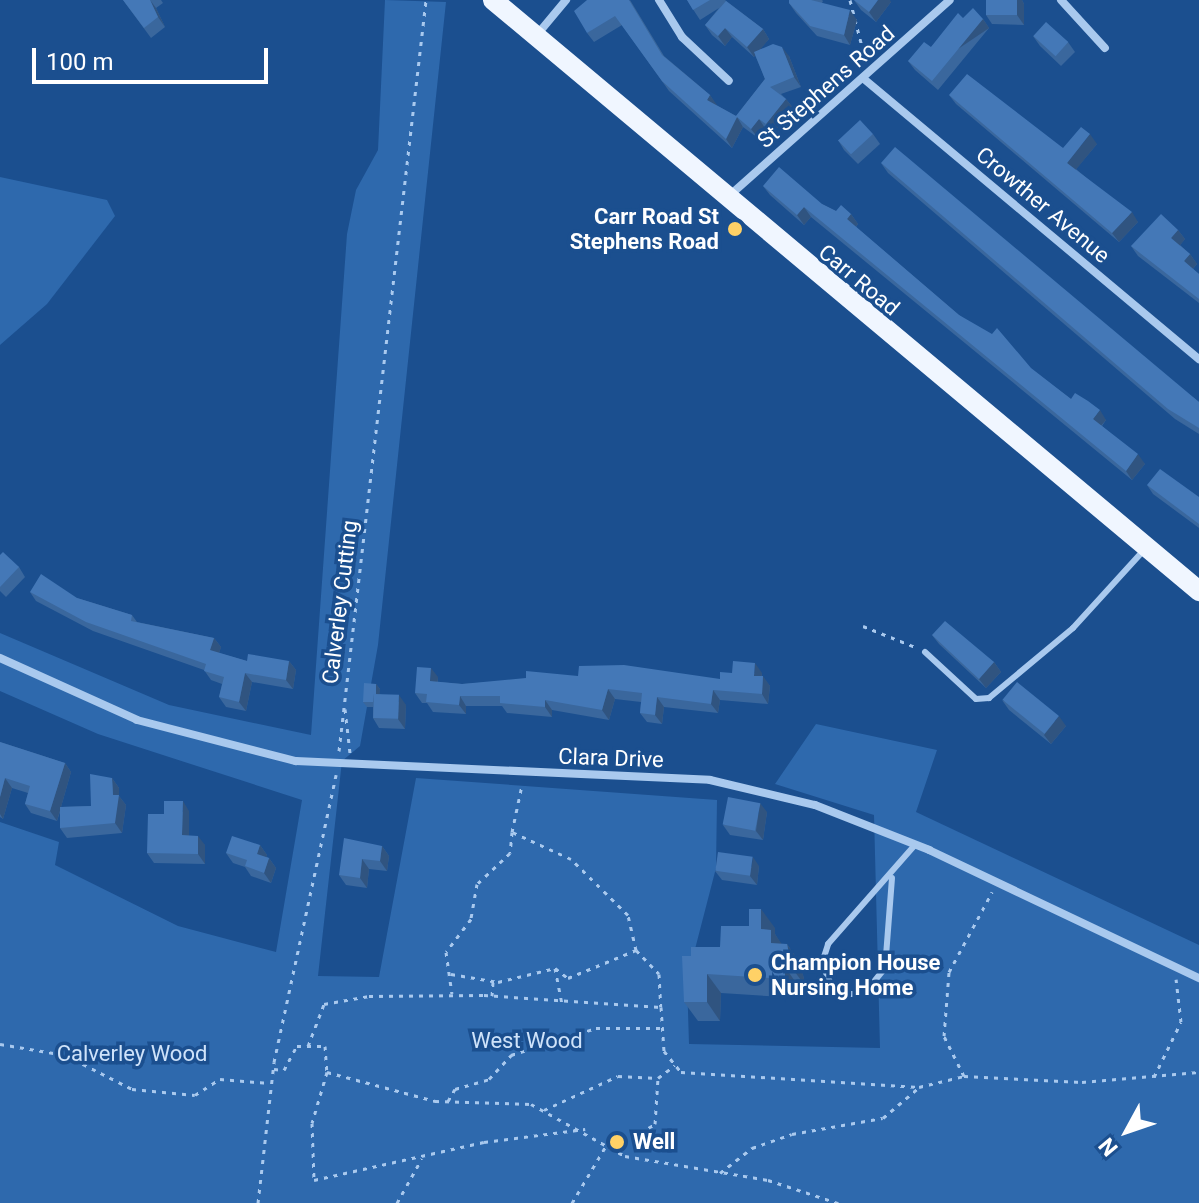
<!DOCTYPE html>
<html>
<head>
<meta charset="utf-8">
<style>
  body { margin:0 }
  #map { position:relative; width:1199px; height:1203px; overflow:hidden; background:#1b4f8f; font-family:Roboto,sans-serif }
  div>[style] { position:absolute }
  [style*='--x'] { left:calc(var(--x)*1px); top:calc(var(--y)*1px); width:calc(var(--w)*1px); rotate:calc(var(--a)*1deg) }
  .green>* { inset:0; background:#2e69ad }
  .path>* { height:3px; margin-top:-1.5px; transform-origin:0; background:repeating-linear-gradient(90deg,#a9c9ee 0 4px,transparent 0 10px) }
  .lane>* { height:6px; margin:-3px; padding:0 3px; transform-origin:3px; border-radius:3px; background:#a9c9ee }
  .street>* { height:8px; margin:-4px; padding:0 4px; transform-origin:4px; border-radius:4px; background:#a9c9ee }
  .primary>* { height:20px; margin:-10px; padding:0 10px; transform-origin:10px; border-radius:10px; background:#f0f6ff }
  .wall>* { inset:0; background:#3a679d }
  .shaded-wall>* { inset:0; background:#305480; transform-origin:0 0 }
  .building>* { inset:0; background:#4478b7; transform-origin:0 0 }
  .dots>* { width:22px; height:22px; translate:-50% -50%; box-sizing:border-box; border:4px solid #1b4f8f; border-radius:50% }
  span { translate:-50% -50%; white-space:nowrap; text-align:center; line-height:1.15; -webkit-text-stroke:7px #1b4f8f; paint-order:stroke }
  .street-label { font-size:22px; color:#fff }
  .poi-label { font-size:22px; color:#fff; font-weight:700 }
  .right { translate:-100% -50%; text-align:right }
  .left { translate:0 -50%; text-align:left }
  .park-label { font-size:22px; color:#cfe3fa }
  .north { position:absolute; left:1087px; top:1091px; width:80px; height:80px; -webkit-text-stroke:6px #1b4f8f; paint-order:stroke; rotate:230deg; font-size:22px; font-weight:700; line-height:32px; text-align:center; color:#fff }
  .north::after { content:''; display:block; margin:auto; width:28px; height:36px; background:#fff; clip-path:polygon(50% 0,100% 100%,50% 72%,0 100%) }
  .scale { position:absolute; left:32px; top:48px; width:236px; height:36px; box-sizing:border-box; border:4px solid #fff; border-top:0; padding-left:10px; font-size:24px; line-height:28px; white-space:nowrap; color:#fff; -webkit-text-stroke:6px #1b4f8f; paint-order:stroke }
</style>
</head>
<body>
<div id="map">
  <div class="green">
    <i style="clip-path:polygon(385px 0,446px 2px,378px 645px,360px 746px,342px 761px,318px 976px,379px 977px,416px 778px,717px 800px,716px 868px,687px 980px,689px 1044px,880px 1048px,874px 815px,775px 784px,816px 724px,937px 750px,916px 812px,1199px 945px,1199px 1203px,0 1203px,0 822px,59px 842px,55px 865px,178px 926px,276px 952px,302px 800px,98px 734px,0 691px,0 633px,169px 705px,311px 735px,347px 234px,356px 190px,378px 150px)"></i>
    <i style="clip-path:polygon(0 177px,107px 200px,115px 216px,47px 304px,0 345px)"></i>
  </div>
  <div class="path">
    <i style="--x:850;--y:0;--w:60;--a:75.5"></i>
    <i style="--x:863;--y:626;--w:56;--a:22"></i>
    <i style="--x:345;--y:709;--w:44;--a:83.5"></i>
    <i style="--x:339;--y:751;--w:756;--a:-83.39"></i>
    <i style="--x:512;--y:832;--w:48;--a:-78"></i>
    <i style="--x:636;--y:950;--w:33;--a:46"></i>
    <i style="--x:659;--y:974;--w:33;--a:87"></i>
    <i style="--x:555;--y:968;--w:38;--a:79"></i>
    <i style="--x:451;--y:974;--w:48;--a:9.7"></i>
    <i style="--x:498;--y:982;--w:59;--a:-13.8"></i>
    <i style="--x:555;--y:968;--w:16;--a:38"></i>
    <i style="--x:568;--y:978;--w:74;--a:-22.4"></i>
    <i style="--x:636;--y:950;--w:36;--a:-103"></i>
    <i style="--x:628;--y:915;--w:80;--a:-135.5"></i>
    <i style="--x:571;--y:859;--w:65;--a:-155.4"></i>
    <i style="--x:512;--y:832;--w:21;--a:95"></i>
    <i style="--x:510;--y:853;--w:45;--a:136.8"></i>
    <i style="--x:477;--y:884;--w:36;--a:100"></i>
    <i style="--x:471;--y:919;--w:41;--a:127.1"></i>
    <i style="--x:446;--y:952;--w:42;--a:81.9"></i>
    <i style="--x:492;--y:996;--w:16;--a:-86"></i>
    <i style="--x:0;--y:1044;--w:66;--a:9.6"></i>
    <i style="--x:65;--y:1055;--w:75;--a:26.9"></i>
    <i style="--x:132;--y:1089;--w:63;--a:5.4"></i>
    <i style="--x:195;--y:1095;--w:30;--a:-33"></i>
    <i style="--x:220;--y:1079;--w:50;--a:4.6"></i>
    <i style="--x:308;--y:1046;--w:45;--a:-69.1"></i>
    <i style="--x:324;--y:1004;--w:46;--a:-10.1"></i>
    <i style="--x:369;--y:996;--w:115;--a:-0.5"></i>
    <i style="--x:484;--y:995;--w:177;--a:3.9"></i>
    <i style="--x:661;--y:1007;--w:44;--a:86.1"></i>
    <i style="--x:664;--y:1051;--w:27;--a:51"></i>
    <i style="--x:681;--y:1072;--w:238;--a:3.6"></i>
    <i style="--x:919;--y:1087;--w:46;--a:-13.7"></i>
    <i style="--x:964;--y:1076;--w:118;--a:2.9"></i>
    <i style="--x:1082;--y:1082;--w:117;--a:-4.9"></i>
    <i style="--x:274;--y:1069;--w:10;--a:6"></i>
    <i style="--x:284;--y:1070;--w:27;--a:-62"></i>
    <i style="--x:297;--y:1046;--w:28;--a:0"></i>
    <i style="--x:325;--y:1046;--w:26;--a:86"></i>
    <i style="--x:327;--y:1072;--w:112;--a:15"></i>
    <i style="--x:435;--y:1101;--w:96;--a:1.8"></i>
    <i style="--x:531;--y:1104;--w:107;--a:29"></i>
    <i style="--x:625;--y:1156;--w:145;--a:9.5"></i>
    <i style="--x:768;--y:1180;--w:74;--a:18.2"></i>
    <i style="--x:327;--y:1072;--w:53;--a:106.4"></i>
    <i style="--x:312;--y:1123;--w:57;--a:88"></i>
    <i style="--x:314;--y:1180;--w:174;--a:-12.6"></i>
    <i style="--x:484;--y:1142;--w:102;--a:-7.3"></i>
    <i style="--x:964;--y:1076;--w:45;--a:-116.6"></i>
    <i style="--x:944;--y:1036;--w:64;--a:-85.5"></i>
    <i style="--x:949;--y:972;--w:91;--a:-61.7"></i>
    <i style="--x:1154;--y:1077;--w:61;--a:-63.9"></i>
    <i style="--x:1181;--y:1022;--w:43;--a:-96.6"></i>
    <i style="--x:448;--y:1101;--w:14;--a:-60"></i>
    <i style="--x:455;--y:1089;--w:35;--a:-16"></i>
    <i style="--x:489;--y:1079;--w:33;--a:-47"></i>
    <i style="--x:511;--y:1055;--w:89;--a:-17.6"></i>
    <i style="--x:596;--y:1028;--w:66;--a:0"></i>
    <i style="--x:544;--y:1110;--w:81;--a:-24.7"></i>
    <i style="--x:618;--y:1076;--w:40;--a:2.9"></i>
    <i style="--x:614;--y:1148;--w:48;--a:-30.3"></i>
    <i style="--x:655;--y:1124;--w:46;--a:-86.3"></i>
    <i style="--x:658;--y:1078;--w:21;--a:-37"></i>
    <i style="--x:720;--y:1173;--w:41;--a:-38"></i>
    <i style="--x:752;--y:1148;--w:42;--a:-19.3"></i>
    <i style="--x:792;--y:1134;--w:92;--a:-10"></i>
    <i style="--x:883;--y:1118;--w:45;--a:-40.5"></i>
    <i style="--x:258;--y:1203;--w:142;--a:-83.5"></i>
    <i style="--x:274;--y:1062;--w:294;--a:-77.8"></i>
    <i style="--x:397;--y:1203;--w:51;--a:-60.9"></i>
    <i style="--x:572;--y:1203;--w:69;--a:-59.3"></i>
  </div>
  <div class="lane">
    <i style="--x:925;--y:652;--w:69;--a:42.7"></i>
    <i style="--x:976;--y:699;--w:13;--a:-4"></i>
    <i style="--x:989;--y:698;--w:109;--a:-39.8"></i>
    <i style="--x:1073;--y:628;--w:107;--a:-47.7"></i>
    <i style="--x:892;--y:878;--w:90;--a:94.4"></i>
    <i style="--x:885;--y:968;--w:33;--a:129"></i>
    <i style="--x:864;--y:994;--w:29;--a:180"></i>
    <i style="--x:835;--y:994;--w:34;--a:-113"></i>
    <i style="--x:822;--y:963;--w:20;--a:-72"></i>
    <i style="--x:828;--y:944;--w:132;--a:-48.7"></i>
  </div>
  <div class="street">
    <i style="--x:659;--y:0;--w:44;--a:58.1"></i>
    <i style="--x:682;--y:37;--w:64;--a:43.1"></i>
    <i style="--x:1061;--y:0;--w:65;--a:47.5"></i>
    <i style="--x:536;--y:36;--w:47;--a:-50.2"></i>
    <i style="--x:864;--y:79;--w:437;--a:39.9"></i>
    <i style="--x:729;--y:196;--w:295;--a:-41.6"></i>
    <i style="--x:0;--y:658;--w:150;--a:24.3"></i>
    <i style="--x:137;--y:720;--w:164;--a:14.5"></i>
    <i style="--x:296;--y:761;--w:414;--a:2.6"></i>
    <i style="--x:710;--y:780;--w:108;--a:13.4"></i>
    <i style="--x:815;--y:805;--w:123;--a:21.5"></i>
    <i style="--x:929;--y:850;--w:299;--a:25.4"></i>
  </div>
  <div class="primary">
    <i style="--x:493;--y:0;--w:921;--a:39.93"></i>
  </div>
  <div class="wall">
    <i style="clip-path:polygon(123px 0,161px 0,163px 3px,156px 8px,165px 27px,151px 38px)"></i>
    <i style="clip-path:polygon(630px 0,664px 56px,710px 95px,716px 105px,736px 116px,765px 79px,755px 55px,754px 57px,732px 37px,725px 46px,712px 35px,705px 25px,719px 8px,700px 20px,687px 0,725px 0,763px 29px,769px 39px,760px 49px,789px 56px,801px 87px,781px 94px,786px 99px,793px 108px,773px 134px,765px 128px,758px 138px,743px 127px,732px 148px,669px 91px,622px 25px,594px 42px,587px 33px)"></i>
    <i style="clip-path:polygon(789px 0,822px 0,823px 1px,822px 3px,857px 20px,850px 45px,817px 36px,796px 13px,789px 3px)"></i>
    <i style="clip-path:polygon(854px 0,891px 2px,876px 22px,861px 10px)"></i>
    <i style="clip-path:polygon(986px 0,1022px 0,1024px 4px,1024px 25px,992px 24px,986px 15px)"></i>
    <i style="clip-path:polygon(963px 18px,983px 19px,989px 28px,938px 90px,915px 70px,908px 61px,931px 47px)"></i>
    <i style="clip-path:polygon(1033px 36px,1068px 42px,1075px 52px,1061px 66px,1040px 46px)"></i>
    <i style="clip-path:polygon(949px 95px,1063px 148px,1097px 144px,1076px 169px,1138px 222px,1119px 242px,956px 104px)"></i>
    <i style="clip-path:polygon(873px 134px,880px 144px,858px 164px,844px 150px,838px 140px)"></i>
    <i style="clip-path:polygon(881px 163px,1199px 402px,1199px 434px,1175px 419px,888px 173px)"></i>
    <i style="clip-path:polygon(763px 186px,822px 204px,836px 211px,851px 214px,858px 224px,856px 227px,959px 315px,1071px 399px,1106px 420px,1102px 426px,1145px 464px,1132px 480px,811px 217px,804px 225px,770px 195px)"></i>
    <i style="clip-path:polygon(1178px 230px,1185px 239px,1180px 245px,1190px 254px,1197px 264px,1193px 269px,1199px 274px,1199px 303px,1138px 256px,1131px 246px)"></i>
    <i style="clip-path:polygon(1147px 485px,1199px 497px,1199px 528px,1153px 494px)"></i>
    <i style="clip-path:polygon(0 555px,19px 567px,25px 577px,6px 597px,0 591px)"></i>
    <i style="clip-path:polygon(30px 592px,77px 598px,132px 615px,137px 622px,214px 638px,221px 647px,219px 653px,247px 661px,289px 661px,296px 670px,293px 689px,252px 682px,246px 711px,226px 707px,219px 697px,222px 684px,211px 680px,204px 670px,93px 631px,36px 601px)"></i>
    <i style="clip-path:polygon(932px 635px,994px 662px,1001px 672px,986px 688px,939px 644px)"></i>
    <i style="clip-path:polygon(732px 673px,762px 673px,762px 676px,770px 686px,768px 704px,720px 700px,718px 713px,664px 707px,662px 724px,647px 722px,640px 713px,641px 702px,615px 699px,609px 720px,552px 710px,552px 717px,507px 713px,502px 706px,466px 706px,466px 714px,433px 712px,427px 703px,422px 703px,415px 693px,438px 677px,438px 682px,462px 684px,578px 676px,720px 679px)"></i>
    <i style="clip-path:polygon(376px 684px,380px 689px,379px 694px,406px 705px,405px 729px,379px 728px,373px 718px,373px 707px,367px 707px,363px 702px)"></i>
    <i style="clip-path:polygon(1002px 700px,1066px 726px,1051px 744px,1009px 710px)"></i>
    <i style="clip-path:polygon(0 742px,65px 763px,71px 772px,61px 807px,91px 806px,112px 778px,119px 788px,119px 796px,126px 805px,122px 833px,67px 838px,60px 828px,60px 812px,57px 821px,31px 813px,25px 804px,28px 793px,12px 788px,3px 819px,0 817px)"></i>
    <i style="clip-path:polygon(189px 811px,189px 836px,205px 845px,205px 864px,154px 863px,147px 853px,164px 814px)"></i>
    <i style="clip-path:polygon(767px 812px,763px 840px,730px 835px,723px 825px)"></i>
    <i style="clip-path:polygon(260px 845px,267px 855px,266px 857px,269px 858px,276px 868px,271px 883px,251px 876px,245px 867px,233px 863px,226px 853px)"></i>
    <i style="clip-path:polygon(382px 846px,389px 856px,387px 871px,369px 869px,367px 888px,346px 885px,339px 875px)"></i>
    <i style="clip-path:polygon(759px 866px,757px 885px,722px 880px,715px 871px)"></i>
    <i style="clip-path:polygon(775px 928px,775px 934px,781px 944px,787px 944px,800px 963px,806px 987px,799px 987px,799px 998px,721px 993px,720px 1021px,698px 1021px,684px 1002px,691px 956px,720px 947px)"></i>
  </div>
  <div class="shaded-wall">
    <i style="clip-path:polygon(150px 0,156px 8px,165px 27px,158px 17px)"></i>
    <i style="clip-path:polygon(878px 0,890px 0,891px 2px,876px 22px,869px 12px)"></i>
    <i style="clip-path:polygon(1017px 0,1022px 0,1024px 4px,1024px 25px,1017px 15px)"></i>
    <i style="clip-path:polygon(850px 10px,857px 20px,850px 45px,844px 35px)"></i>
    <i style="left:983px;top:19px;width:11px;height:80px;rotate:56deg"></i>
    <i style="clip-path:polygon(725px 28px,732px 37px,725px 46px,718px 36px)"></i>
    <i style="clip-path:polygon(763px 29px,769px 39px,754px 57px,747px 47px)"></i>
    <i style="clip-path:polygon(782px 47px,789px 56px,801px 87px,794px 77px)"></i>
    <i style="clip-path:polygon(710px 95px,717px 105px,713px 109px,707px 100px)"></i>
    <i style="clip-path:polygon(786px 99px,793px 108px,773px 134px,766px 124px)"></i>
    <i style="clip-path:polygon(737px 117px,743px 127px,732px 148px,726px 139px)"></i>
    <i style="clip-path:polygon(759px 119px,765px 128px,758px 138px,751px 129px)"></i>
    <i style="clip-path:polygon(1090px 134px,1097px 144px,1074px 172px,1067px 163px)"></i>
    <i style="clip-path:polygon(804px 207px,811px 217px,804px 225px,797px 215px)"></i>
    <i style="clip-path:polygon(1132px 212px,1138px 222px,1119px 242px,1112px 233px)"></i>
    <i style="clip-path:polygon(851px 214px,858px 224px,854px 229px,847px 219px)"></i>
    <i style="clip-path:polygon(1178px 230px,1185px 239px,1178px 248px,1171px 238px)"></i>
    <i style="clip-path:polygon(1190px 254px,1197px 264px,1191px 271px,1184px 261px)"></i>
    <i style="clip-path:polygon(1100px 410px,1106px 420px,1099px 428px,1093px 419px)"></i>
    <i style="clip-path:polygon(1138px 454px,1145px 464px,1132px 480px,1126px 471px)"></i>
    <i style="clip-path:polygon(214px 638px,221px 647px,217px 660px,210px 650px)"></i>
    <i style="clip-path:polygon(289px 661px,296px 670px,293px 689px,286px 680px)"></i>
    <i style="clip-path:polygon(994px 662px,1001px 672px,986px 688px,979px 679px)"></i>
    <i style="clip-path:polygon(755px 663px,762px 673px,761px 685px,754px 676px)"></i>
    <i style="clip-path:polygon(431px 668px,438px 677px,437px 691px,430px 681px)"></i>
    <i style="clip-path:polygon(245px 673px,252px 682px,246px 711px,239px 702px)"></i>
    <i style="clip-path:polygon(763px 676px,770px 686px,768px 704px,762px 694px)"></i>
    <i style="clip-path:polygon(376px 684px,380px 689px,379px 707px,376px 702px)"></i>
    <i style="clip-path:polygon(608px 689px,615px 699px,609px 720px,602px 710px)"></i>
    <i style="clip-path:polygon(713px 690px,720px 700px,718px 713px,711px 704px)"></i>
    <i style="clip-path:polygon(399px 695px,406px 705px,405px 729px,398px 719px)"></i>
    <i style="clip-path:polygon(460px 696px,466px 706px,466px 714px,459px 705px)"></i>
    <i style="clip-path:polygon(657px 697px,664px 707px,662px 724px,655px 715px)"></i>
    <i style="clip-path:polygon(545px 700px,552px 710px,552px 717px,545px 707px)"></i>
    <i style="clip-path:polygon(1059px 716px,1066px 726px,1051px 744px,1044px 735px)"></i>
    <i style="clip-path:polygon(65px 763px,71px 772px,57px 821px,50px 811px)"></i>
    <i style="clip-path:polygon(5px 778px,12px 788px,3px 819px,0 814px,0 797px)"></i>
    <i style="clip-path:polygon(112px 778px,119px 788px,119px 796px,126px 805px,122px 833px,115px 823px)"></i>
    <i style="clip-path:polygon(183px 801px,189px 811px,189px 845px,182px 835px)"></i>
    <i style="clip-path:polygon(760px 803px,767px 812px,763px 840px,756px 831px)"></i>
    <i style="clip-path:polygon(198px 836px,205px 845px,205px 864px,198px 854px)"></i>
    <i style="clip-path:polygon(260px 845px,267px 855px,264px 864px,257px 854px)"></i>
    <i style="clip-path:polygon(382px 846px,389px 856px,387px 871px,380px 861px)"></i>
    <i style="clip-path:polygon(753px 857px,759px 866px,757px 885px,750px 876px)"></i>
    <i style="clip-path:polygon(269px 858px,276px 868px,271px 883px,264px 873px)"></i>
    <i style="clip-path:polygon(362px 859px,369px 869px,367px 888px,360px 878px)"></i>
    <i style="clip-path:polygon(761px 909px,775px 928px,775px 934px,785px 949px,785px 962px,761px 929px)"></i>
    <i style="clip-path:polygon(787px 944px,800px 963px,806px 987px,792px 968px)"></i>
    <i style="clip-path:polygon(785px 967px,799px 987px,799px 998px,785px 979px)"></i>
    <i style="clip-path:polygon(707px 974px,721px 993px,720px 1021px,707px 1002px)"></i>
  </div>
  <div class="building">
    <i style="clip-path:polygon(123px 0,150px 0,158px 17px,144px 28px)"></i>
    <i style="clip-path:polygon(587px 0,629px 0,662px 55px,710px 95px,707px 100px,736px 116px,765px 79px,754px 52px,773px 44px,782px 47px,794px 77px,770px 87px,786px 99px,766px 124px,759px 119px,751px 129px,737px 117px,726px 139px,662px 81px,615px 16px,587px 33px,574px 11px)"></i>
    <i style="clip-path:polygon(687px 0,710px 0,693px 10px)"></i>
    <i style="clip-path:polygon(789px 0,811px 0,850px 10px,844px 35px,810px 26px,789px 3px)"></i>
    <i style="clip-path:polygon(854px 0,878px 0,869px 12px)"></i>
    <i style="left:986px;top:0;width:31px;height:15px"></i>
    <i style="clip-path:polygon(726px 1px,763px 29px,747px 47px,725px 28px,718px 36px,705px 25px)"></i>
    <i style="clip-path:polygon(973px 8px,983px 19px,932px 81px,908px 61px,924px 42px,931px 47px,958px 13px,963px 18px)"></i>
    <i style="left:1046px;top:22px;width:30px;height:19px;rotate:42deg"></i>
    <i style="clip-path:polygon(967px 74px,1063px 148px,1081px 127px,1090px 134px,1067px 163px,1132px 212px,1112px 233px,949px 95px)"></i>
    <i style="left:860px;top:120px;width:19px;height:30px;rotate:47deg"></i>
    <i style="clip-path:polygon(895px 147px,1199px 402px,1199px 428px,1168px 409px,881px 163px)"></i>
    <i style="clip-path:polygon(779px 167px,822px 204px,836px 211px,841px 205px,851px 214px,847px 219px,959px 315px,992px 334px,997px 328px,1031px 368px,1071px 399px,1075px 393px,1088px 401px,1100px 410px,1093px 419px,1138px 454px,1126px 471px,804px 207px,797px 215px,763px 186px)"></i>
    <i style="clip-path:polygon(1161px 214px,1178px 230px,1171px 238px,1190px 254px,1184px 261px,1199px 274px,1199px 299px,1131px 246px)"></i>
    <i style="clip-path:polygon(1160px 469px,1199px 497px,1199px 524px,1147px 485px)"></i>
    <i style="clip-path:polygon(3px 552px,19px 567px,0 587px,0 555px)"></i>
    <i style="clip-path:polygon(41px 574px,77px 598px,132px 615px,131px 621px,214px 638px,210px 650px,247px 661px,248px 654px,289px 661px,286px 680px,245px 673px,239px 702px,219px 697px,224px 677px,204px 671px,206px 664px,86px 622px,30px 592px)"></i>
    <i style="clip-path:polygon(945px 621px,994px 662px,979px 679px,932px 635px)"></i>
    <i style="clip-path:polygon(733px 661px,755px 663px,754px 676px,763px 676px,762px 694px,713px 690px,711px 704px,657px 697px,655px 715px,640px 713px,642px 693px,608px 689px,602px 710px,545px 700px,545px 707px,500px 703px,500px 696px,460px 696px,459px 705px,426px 702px,427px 694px,415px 693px,417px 667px,431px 668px,430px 681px,462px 684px,526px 678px,526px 671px,578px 676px,579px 666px,624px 665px,720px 679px,720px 672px,732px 673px)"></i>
    <i style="left:1017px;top:682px;width:54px;height:23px;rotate:39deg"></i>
    <i style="clip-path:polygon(364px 683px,376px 684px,376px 694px,374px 694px,373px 702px,363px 702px)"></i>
    <i style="left:374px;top:694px;width:25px;height:24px;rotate:2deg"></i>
    <i style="clip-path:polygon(0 742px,65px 763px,50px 811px,25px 804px,30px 786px,5px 778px,0 797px)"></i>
    <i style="clip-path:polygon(90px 774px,112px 778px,113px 795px,119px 795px,115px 823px,60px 828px,60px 807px,91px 806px)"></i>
    <i style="left:728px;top:797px;width:33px;height:28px;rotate:11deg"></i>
    <i style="clip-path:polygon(164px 801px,183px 801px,182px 835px,198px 836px,198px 854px,147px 853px,148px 814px,164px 814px)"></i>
    <i style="clip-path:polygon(232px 836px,260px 845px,257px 854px,269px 858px,264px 873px,245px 866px,247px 860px,226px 853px)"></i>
    <i style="clip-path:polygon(344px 838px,382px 846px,380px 861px,362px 859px,360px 878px,339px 875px)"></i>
    <i style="left:718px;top:852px;width:35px;height:19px;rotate:8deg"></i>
    <i style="clip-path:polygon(749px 909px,761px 909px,761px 929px,771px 930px,771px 943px,787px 944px,792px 968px,785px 967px,785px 979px,707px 974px,707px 1002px,684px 1002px,682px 956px,691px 956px,691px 947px,720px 947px,721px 926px,749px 926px)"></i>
  </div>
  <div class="dots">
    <i style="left:735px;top:229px;background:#ffd166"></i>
    <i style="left:755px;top:975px;background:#ffd166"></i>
    <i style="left:617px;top:1142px;background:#ffd166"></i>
  </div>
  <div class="street-label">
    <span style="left:826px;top:87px;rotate:-41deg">St Stephens Road</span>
    <span style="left:1043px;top:205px;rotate:40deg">Crowther Avenue</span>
    <span style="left:859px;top:280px;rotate:40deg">Carr Road</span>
    <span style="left:340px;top:602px;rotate:-83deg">Calverley Cutting</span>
    <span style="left:611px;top:758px;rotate:2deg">Clara Drive</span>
  </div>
  <div class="poi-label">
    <span class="right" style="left:719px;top:229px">Carr Road St<br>Stephens Road</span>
    <span class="left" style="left:771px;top:975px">Champion House<br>Nursing Home</span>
    <span class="left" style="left:633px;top:1142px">Well</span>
  </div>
  <div class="park-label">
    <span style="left:527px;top:1041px">West Wood</span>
    <span style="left:132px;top:1054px">Calverley Wood</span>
  </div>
  <div class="north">N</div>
  <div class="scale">100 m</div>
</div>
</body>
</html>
